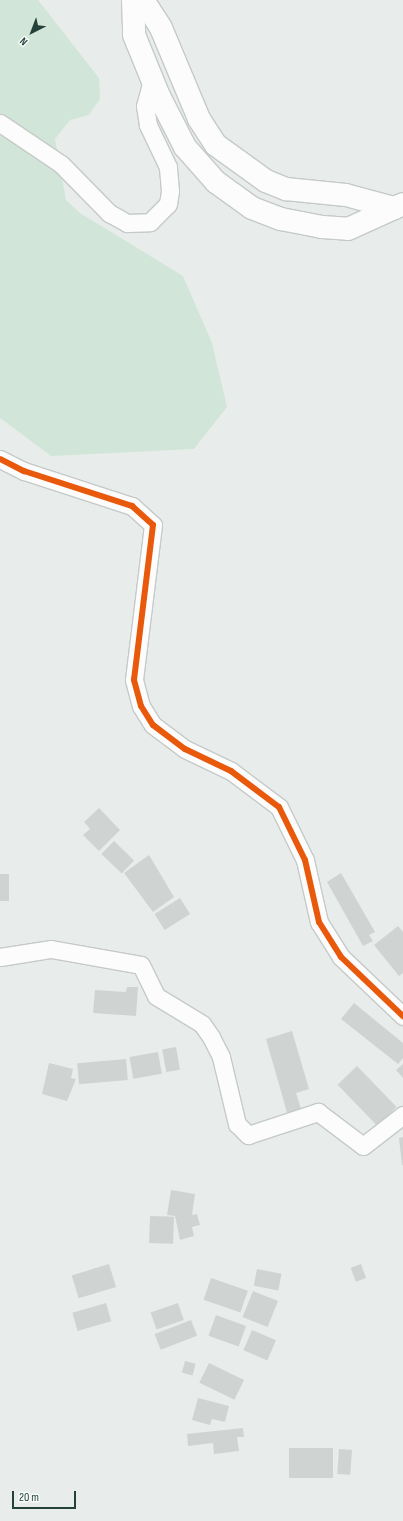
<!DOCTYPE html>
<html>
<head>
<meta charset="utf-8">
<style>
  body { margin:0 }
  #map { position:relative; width:403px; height:1521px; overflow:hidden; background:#e8edeb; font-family:"Sofia Sans Condensed",sans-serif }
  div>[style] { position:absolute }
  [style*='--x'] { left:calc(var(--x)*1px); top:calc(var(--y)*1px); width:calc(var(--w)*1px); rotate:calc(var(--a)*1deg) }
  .green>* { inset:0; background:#d1e6d8 }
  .building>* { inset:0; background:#cfd4d2; transform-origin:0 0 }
  .roads { filter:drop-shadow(1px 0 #c5cac8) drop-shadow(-1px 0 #c5cac8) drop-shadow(0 1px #c5cac8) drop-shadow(0 -1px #c5cac8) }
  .minor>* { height:17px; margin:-8.5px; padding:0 8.5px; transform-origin:8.5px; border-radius:8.5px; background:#fcfcfc }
  .secondary>* { height:22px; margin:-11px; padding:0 11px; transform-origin:11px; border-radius:11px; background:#fcfcfc }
  .cycleway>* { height:6px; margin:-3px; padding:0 3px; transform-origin:3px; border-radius:3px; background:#e8590c }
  span { translate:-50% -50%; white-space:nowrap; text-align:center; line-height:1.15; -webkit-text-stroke:3px #f7fbf9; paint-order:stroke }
  .north { position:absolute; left:12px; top:12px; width:40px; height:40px; -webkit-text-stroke:3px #f7fbf9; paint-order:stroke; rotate:222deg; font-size:11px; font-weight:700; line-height:16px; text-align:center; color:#24423a }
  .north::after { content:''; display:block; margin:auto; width:14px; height:18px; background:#24423a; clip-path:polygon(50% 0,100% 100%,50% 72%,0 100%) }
  .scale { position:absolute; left:12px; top:1491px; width:64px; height:18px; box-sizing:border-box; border:2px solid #24423a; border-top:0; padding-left:5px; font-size:12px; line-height:14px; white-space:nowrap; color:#24423a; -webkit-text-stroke:3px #f7fbf9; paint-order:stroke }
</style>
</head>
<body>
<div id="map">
  <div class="green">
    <i style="clip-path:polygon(0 0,38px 0,99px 78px,100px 99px,89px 115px,70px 120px,55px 139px,66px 200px,80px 213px,183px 276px,212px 343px,227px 407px,194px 449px,51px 456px,0 418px)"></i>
  </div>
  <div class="building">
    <i style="clip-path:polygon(99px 808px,120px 830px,99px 851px,83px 835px,90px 829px,84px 822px)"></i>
    <i style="left:114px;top:841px;width:28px;height:18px;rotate:44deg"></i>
    <i style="clip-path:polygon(149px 855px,174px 897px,153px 912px,124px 873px)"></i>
    <i style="clip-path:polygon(341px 873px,375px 932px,369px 935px,373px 941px,363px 946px,327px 882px)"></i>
    <i style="left:0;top:874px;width:9px;height:27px"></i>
    <i style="left:180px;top:898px;width:19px;height:30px;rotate:58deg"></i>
    <i style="clip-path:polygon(398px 926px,403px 932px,403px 973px,399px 976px,374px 945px)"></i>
    <i style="clip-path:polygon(127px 987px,138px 987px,136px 1016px,93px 1013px,95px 990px,126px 992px)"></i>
    <i style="clip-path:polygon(354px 1003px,403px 1043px,403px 1058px,398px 1064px,341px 1019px)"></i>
    <i style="clip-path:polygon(292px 1031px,309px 1089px,296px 1093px,302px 1112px,288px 1116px,266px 1039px)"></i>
    <i style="left:176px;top:1047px;width:23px;height:14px;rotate:80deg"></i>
    <i style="left:158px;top:1052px;width:22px;height:29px;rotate:80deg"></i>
    <i style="left:126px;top:1059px;width:21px;height:49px;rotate:85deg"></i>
    <i style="clip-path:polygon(49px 1063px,73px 1069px,71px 1078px,76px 1079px,67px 1101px,42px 1094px)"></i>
    <i style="clip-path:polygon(403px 1064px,403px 1078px,396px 1070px)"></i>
    <i style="left:357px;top:1066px;width:57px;height:27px;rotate:46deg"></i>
    <i style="clip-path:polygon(403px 1137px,403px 1165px,402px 1165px,399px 1138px)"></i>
    <i style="clip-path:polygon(171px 1190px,195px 1194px,192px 1215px,197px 1214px,200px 1225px,192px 1227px,194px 1236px,180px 1240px,175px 1216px,167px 1215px)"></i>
    <i style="left:150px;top:1216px;width:24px;height:27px;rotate:2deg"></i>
    <i style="left:109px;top:1264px;width:24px;height:39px;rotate:73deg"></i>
    <i style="left:361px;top:1264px;width:15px;height:11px;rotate:70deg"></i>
    <i style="left:257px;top:1269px;width:25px;height:17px;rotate:11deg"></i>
    <i style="left:211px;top:1278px;width:39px;height:23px;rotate:19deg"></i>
    <i style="left:253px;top:1291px;width:27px;height:28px;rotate:22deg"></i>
    <i style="left:106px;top:1303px;width:19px;height:35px;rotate:74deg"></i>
    <i style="left:178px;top:1303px;width:18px;height:29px;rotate:71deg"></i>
    <i style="left:216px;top:1315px;width:32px;height:22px;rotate:20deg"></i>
    <i style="left:191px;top:1320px;width:17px;height:39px;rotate:69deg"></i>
    <i style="left:252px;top:1330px;width:26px;height:22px;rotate:23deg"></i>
    <i style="left:185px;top:1361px;width:11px;height:12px;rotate:15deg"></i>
    <i style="left:209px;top:1363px;width:39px;height:22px;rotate:26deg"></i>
    <i style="clip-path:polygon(198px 1398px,229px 1406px,225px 1422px,212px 1419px,210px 1425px,192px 1420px)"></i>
    <i style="clip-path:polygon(243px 1428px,244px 1437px,237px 1437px,239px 1451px,214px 1454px,213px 1443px,188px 1446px,187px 1434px)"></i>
    <i style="left:289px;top:1448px;width:44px;height:30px"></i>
    <i style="left:339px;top:1449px;width:13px;height:25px;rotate:4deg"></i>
  </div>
  <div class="roads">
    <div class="minor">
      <i style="--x:0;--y:123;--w:73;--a:33.9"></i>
      <i style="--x:61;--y:164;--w:69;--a:45.6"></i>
      <i style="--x:109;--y:213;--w:21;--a:29"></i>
      <i style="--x:127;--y:223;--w:23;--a:-2"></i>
      <i style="--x:150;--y:222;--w:25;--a:-45"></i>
      <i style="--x:168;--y:204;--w:13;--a:-81"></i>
      <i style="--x:170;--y:191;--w:24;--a:-95"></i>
      <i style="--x:168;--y:167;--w:47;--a:-115.5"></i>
      <i style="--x:148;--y:125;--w:19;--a:-99"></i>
      <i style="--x:145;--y:106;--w:28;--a:-75"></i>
      <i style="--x:0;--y:459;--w:27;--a:27"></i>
      <i style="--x:24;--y:471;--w:114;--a:18"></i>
      <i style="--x:132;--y:506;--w:28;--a:42"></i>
      <i style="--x:153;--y:525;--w:156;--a:97"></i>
      <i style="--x:134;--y:680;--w:27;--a:75"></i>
      <i style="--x:141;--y:706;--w:22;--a:58"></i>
      <i style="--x:153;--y:725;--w:40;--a:37"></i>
      <i style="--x:185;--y:749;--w:51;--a:25.6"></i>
      <i style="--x:231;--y:771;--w:60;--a:36.9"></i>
      <i style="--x:279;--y:807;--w:59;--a:63.9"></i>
      <i style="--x:305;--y:860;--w:64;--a:77.3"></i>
      <i style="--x:319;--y:922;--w:41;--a:57.8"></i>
      <i style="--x:341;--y:957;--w:86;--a:43.6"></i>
      <i style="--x:0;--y:957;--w:52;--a:-8.9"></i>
      <i style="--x:51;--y:949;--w:91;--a:10.1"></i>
      <i style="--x:141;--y:965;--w:34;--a:64"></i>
      <i style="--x:156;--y:996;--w:54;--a:31.3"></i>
      <i style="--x:202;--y:1024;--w:16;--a:55"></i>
      <i style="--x:211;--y:1037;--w:22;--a:63"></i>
      <i style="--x:221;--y:1057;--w:69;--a:76.6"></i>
      <i style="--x:237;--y:1124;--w:16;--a:45"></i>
      <i style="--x:248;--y:1135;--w:74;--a:-18.2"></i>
      <i style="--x:318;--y:1112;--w:56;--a:37.1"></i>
      <i style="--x:363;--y:1146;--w:51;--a:-37.8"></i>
    </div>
    <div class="secondary">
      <i style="--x:133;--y:0;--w:35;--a:88"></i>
      <i style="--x:134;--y:35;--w:66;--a:67.7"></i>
      <i style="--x:159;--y:96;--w:57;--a:63"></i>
      <i style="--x:185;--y:147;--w:47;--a:48.5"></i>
      <i style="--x:216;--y:182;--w:44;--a:35.8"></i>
      <i style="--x:252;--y:208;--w:31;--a:21"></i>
      <i style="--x:281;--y:219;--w:42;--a:11"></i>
      <i style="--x:322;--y:227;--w:26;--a:4"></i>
      <i style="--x:348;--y:229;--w:60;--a:-24.4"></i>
      <i style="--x:143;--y:0;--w:33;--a:57"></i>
      <i style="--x:161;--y:28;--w:99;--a:67.3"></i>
      <i style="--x:199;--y:119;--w:31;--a:57"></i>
      <i style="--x:216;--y:145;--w:62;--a:35.8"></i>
      <i style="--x:266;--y:181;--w:22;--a:22"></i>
      <i style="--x:286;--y:189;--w:60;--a:5.7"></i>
      <i style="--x:346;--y:195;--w:50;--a:15.2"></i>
    </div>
  </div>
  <div class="cycleway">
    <i style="--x:0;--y:459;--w:27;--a:27"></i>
    <i style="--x:24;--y:471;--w:114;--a:18"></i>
    <i style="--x:132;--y:506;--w:28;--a:42"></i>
    <i style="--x:153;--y:525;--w:156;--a:97"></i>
    <i style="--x:134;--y:680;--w:27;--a:75"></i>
    <i style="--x:141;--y:706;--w:22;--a:58"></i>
    <i style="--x:153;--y:725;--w:40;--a:37"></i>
    <i style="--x:185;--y:749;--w:51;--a:25.6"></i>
    <i style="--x:231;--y:771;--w:60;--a:36.9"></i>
    <i style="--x:279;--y:807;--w:59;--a:63.9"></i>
    <i style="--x:305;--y:860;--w:64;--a:77.3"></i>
    <i style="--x:319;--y:922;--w:41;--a:57.8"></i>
    <i style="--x:341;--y:957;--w:86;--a:43.6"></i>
  </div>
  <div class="north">N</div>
  <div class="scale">20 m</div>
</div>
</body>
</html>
